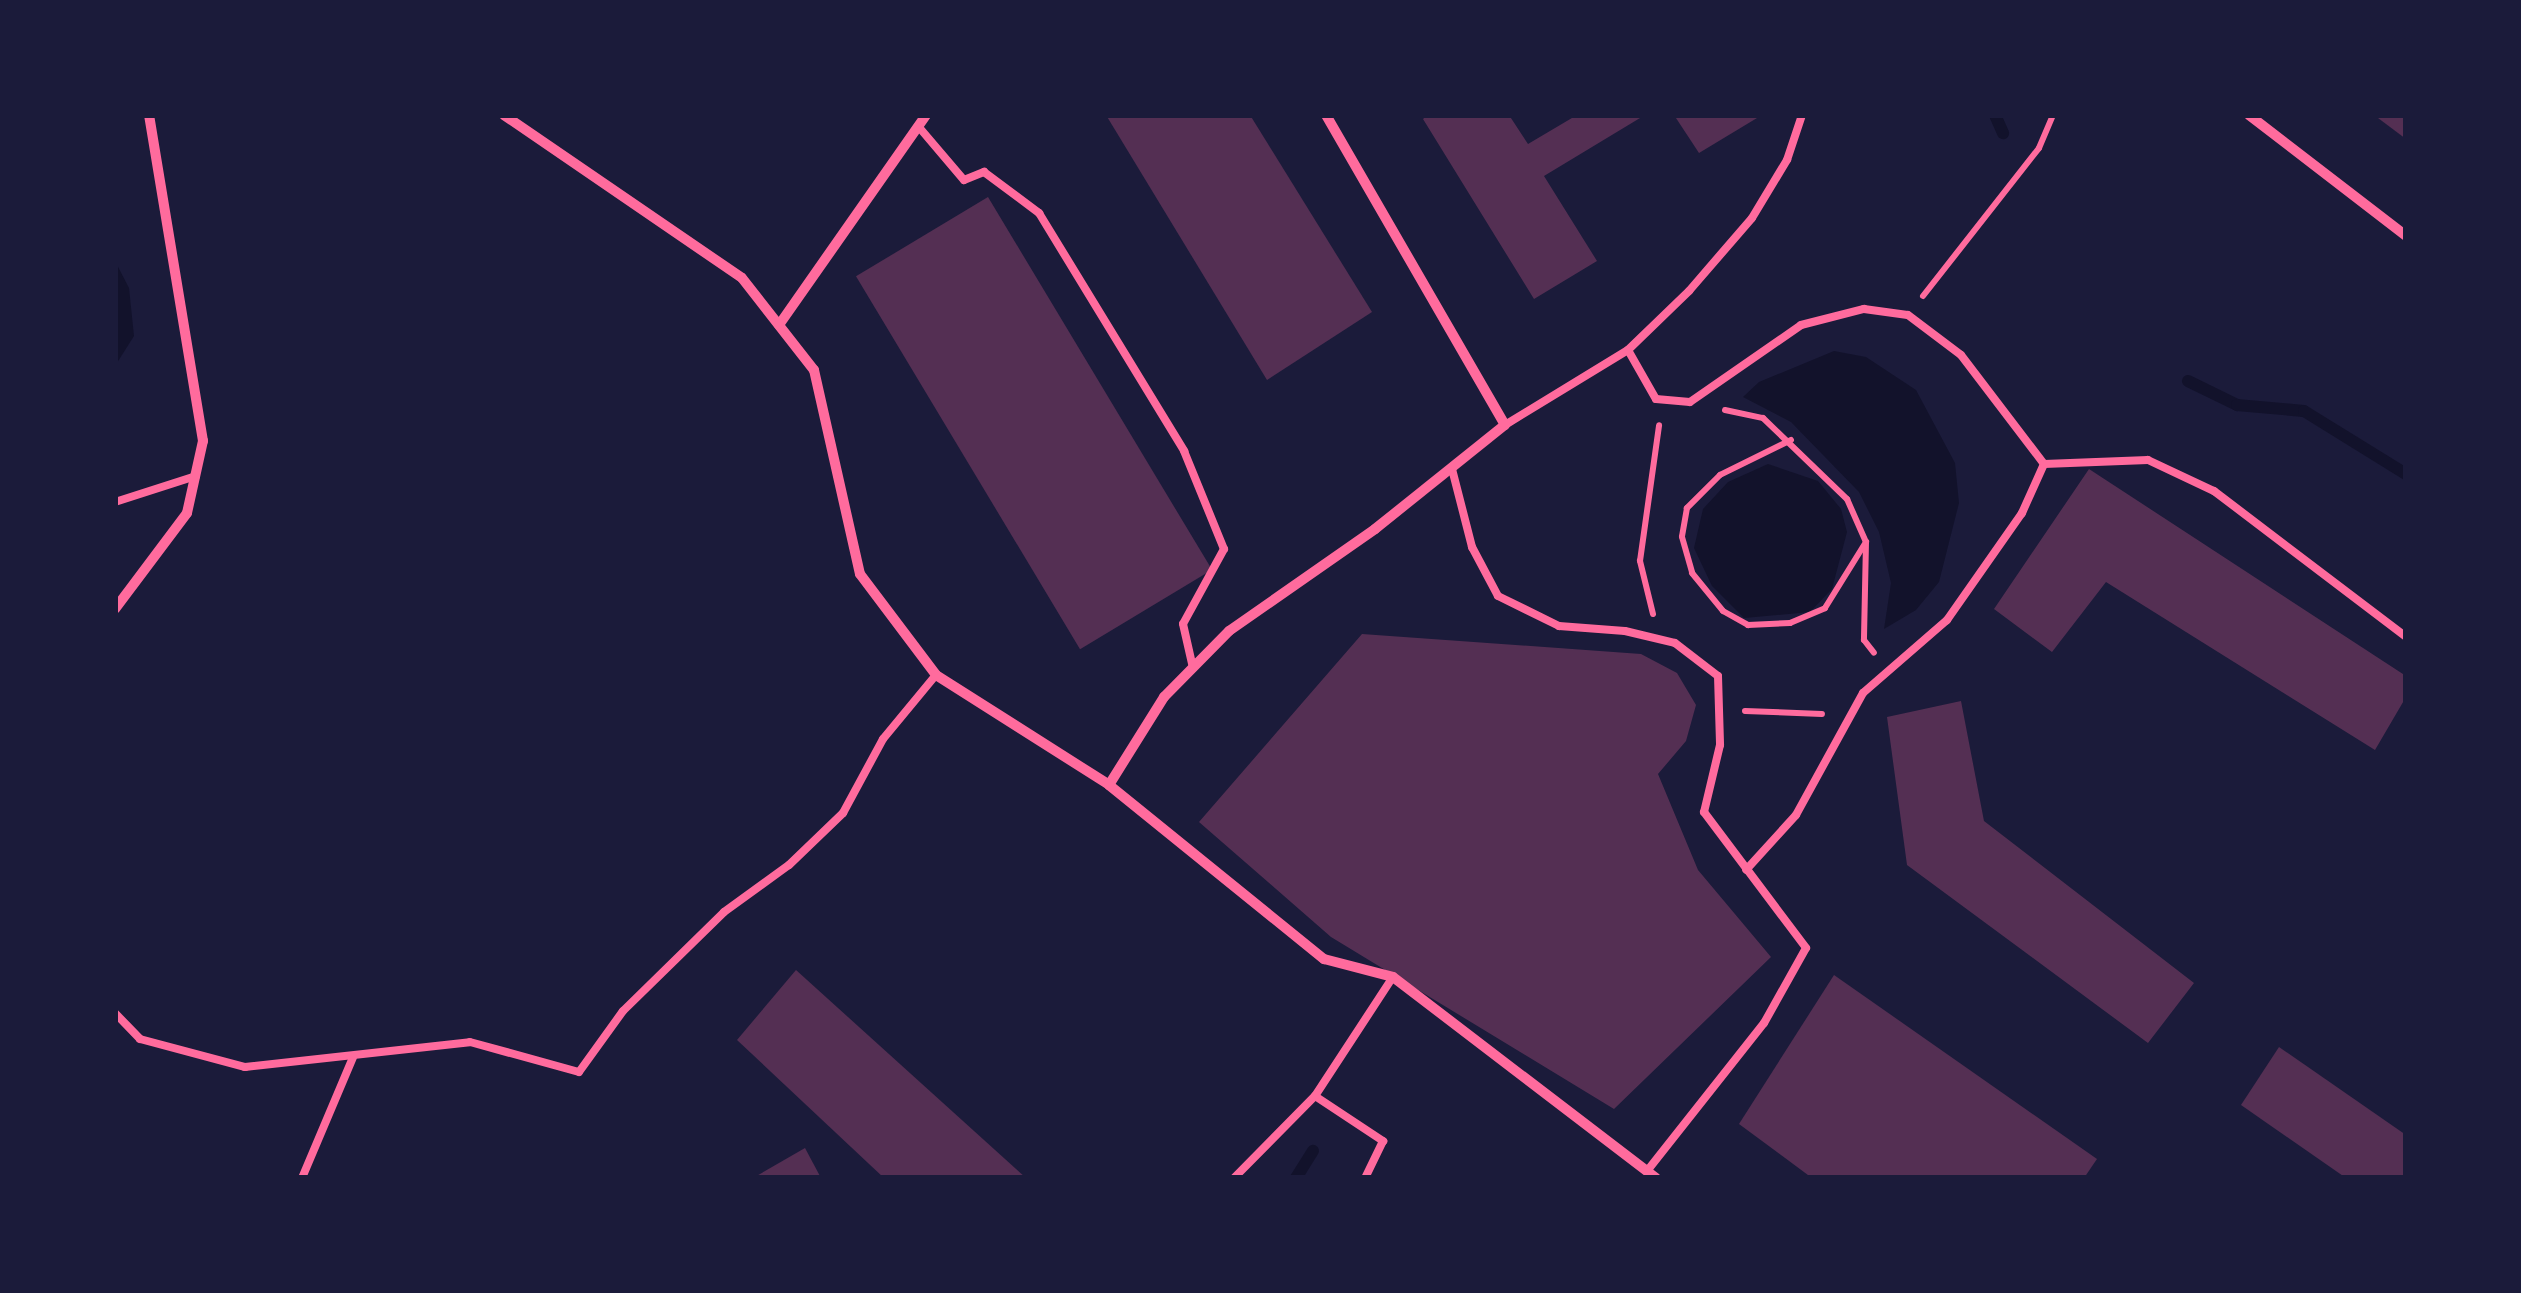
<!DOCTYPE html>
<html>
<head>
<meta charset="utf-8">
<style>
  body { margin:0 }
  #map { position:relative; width:2521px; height:1293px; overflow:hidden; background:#1b1b3a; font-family:Rubik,sans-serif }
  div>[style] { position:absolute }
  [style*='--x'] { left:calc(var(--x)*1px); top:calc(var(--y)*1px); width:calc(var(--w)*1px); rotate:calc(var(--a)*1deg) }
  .water>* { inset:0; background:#12122b }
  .stream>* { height:12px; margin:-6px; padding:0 6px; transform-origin:6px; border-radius:6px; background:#12122b }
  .building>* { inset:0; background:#542f53; transform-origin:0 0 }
  .path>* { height:6px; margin:-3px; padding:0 3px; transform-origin:3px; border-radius:3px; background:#ff6b9d }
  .service>* { height:8px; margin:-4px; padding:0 4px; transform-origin:4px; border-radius:4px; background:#ff6b9d }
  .minor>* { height:10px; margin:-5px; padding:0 5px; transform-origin:5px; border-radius:5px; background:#ff6b9d }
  span { translate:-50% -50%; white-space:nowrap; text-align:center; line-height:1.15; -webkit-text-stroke:10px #1b1b3a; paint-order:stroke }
  .frame { position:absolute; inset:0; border:118px solid #1b1b3a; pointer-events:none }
</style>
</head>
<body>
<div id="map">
  <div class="water">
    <i style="clip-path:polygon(115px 261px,129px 288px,134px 336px,115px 366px)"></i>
    <i style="clip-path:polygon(1834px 351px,1866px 357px,1916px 390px,1955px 463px,1959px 503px,1939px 582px,1916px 610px,1884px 629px,1891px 583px,1879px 532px,1859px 492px,1791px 422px,1743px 397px,1759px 382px)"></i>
    <i style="clip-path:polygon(1768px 464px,1818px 481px,1841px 509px,1847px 532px,1832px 589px,1810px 612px,1744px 618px,1712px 586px,1694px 548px,1703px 509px,1728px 482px)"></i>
  </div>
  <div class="stream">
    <i style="--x:1995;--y:115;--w:20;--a:66"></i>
    <i style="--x:2188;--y:381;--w:55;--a:26.1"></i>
    <i style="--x:2237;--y:405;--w:67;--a:5.1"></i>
    <i style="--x:2304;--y:411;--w:120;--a:31.7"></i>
    <i style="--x:1296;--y:1178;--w:32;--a:-58"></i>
  </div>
  <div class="building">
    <i style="clip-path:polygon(1106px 115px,1250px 115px,1372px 312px,1267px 380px)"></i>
    <i style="clip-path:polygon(1428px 115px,1509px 115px,1528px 144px,1577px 115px,1645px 115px,1544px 176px,1597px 261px,1534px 299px,1423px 119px)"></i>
    <i style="clip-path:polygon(1674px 115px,1762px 115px,1699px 153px)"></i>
    <i style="clip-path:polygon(2374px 115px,2406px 115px,2406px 139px)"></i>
    <i style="left:988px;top:197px;width:435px;height:154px;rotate:59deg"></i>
    <i style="clip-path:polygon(2089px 469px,2406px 676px,2406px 697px,2375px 750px,2106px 582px,2052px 652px,1994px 609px)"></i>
    <i style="clip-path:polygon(1362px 634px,1641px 654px,1677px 673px,1696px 705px,1686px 741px,1658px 774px,1698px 870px,1771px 957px,1614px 1109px,1331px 937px,1199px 822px)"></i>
    <i style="clip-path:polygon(1961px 701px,1984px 821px,2194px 983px,2148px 1043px,1907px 865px,1887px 717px)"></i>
    <i style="clip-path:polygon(796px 970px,1026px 1178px,884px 1178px,737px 1040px)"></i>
    <i style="clip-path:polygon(1834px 975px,2097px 1159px,2084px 1178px,1812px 1178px,1739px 1124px)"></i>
    <i style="clip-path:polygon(2279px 1047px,2406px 1135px,2406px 1178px,2346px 1178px,2241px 1105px)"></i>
    <i style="clip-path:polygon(805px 1148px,821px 1178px,753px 1178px)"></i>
  </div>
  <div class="path">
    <i style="--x:1923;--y:296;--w:188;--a:-51.9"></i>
    <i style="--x:2039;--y:148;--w:36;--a:-67"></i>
    <i style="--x:1725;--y:410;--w:39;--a:12"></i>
    <i style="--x:1763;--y:418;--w:117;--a:44"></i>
    <i style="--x:1847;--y:499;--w:47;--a:66.2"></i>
    <i style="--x:1866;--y:542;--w:98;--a:91.2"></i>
    <i style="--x:1864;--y:640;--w:16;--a:52"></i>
    <i style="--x:1791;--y:440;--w:79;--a:153.8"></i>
    <i style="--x:1720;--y:475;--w:47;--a:135"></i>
    <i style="--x:1687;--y:508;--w:29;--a:100"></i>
    <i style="--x:1682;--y:537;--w:37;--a:74"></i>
    <i style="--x:1692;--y:573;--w:49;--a:50.8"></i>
    <i style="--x:1723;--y:611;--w:29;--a:29"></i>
    <i style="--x:1748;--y:625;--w:42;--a:-2.7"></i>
    <i style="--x:1790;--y:623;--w:38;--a:-23"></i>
    <i style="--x:1825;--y:608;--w:78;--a:-58.2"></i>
    <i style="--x:1653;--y:614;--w:55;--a:-103.8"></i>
    <i style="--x:1640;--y:561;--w:137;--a:-82"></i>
    <i style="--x:1745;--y:711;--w:77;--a:2.2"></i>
  </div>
  <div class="service">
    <i style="--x:918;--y:126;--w:71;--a:49.6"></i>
    <i style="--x:964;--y:180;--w:22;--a:-22"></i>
    <i style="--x:984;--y:172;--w:69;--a:36.7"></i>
    <i style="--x:1039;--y:213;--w:279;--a:58.6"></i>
    <i style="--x:1184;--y:451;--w:106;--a:67.8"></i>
    <i style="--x:1224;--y:549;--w:85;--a:118.7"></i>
    <i style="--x:1183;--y:624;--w:45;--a:77.2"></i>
    <i style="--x:1628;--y:350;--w:56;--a:60.3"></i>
    <i style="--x:1656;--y:399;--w:34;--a:5"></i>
    <i style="--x:1690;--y:402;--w:135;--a:-34.7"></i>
    <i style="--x:1801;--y:325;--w:65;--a:-14.3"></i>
    <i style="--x:1864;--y:309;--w:44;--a:7.8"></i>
    <i style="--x:1908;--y:315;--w:66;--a:37"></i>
    <i style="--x:1961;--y:355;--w:137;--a:52.7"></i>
    <i style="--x:2044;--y:464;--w:54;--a:114.2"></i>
    <i style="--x:2022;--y:513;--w:131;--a:125"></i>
    <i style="--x:1947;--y:620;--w:111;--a:139"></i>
    <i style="--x:1863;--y:693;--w:139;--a:118.8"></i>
    <i style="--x:1796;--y:815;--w:74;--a:132.3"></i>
    <i style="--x:1505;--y:425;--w:144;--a:-31.4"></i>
    <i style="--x:1628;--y:350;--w:85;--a:-44"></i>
    <i style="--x:1689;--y:291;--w:96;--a:-49.2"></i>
    <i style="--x:1752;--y:218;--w:68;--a:-58.9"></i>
    <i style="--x:1787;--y:160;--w:47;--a:-71.6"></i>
    <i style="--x:2044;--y:464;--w:104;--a:-2.2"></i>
    <i style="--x:2148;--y:460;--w:73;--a:25.2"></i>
    <i style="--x:2214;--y:491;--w:241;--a:37.2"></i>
    <i style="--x:1452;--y:469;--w:81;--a:75.6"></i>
    <i style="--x:1472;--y:547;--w:55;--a:62"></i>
    <i style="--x:1498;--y:596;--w:68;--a:26.2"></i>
    <i style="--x:1559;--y:626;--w:66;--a:4.3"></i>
    <i style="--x:1625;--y:631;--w:51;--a:13.5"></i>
    <i style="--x:1675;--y:643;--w:54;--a:37.5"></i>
    <i style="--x:1718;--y:676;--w:69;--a:88.3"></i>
    <i style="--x:1720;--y:745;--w:69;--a:103.4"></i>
    <i style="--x:1704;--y:812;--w:170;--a:53.1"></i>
    <i style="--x:1806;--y:948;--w:86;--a:119.2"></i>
    <i style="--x:1764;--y:1023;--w:189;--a:128.3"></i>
    <i style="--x:115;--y:502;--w:85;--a:-17.8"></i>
    <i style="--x:115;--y:1013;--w:36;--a:46"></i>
    <i style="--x:140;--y:1039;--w:109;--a:14.9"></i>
    <i style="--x:245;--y:1067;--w:226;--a:-6.3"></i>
    <i style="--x:470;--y:1042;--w:113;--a:15.4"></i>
    <i style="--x:579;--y:1072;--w:75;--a:-54.2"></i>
    <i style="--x:623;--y:1011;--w:141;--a:-44.4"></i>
    <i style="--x:724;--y:912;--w:80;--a:-35.9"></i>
    <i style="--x:789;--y:865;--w:75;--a:-43.9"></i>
    <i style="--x:843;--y:813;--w:84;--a:-61.6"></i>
    <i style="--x:883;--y:739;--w:83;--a:-50.4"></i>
    <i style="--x:1315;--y:1096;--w:82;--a:33.5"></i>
    <i style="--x:1383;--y:1141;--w:41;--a:115.9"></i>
    <i style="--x:302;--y:1178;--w:131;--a:-67.1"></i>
    <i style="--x:1234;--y:1178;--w:115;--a:-45.4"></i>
    <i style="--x:1315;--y:1096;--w:142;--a:-56.8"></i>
  </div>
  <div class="minor">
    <i style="--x:504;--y:115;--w:288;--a:34.4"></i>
    <i style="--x:742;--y:278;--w:117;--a:52"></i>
    <i style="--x:814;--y:370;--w:209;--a:77.3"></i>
    <i style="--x:860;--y:574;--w:126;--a:53"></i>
    <i style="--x:936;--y:675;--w:205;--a:32.4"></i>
    <i style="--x:1109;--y:785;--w:277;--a:39"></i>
    <i style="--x:1324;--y:959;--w:71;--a:14.6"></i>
    <i style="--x:1393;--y:977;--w:331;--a:37.4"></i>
    <i style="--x:2249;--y:115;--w:198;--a:37.6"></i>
    <i style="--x:779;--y:325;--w:256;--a:-55"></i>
    <i style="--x:115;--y:609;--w:120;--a:-53.1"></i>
    <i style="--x:187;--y:513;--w:74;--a:-77.5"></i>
    <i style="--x:203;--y:441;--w:330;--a:-99.4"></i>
    <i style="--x:1109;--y:785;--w:104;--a:-58"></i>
    <i style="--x:1164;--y:697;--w:93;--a:-45.4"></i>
    <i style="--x:1229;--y:631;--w:178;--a:-34.9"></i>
    <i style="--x:1375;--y:529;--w:166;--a:-38.7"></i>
    <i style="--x:1505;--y:425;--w:358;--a:-120"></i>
  </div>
  <div class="frame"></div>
</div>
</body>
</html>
